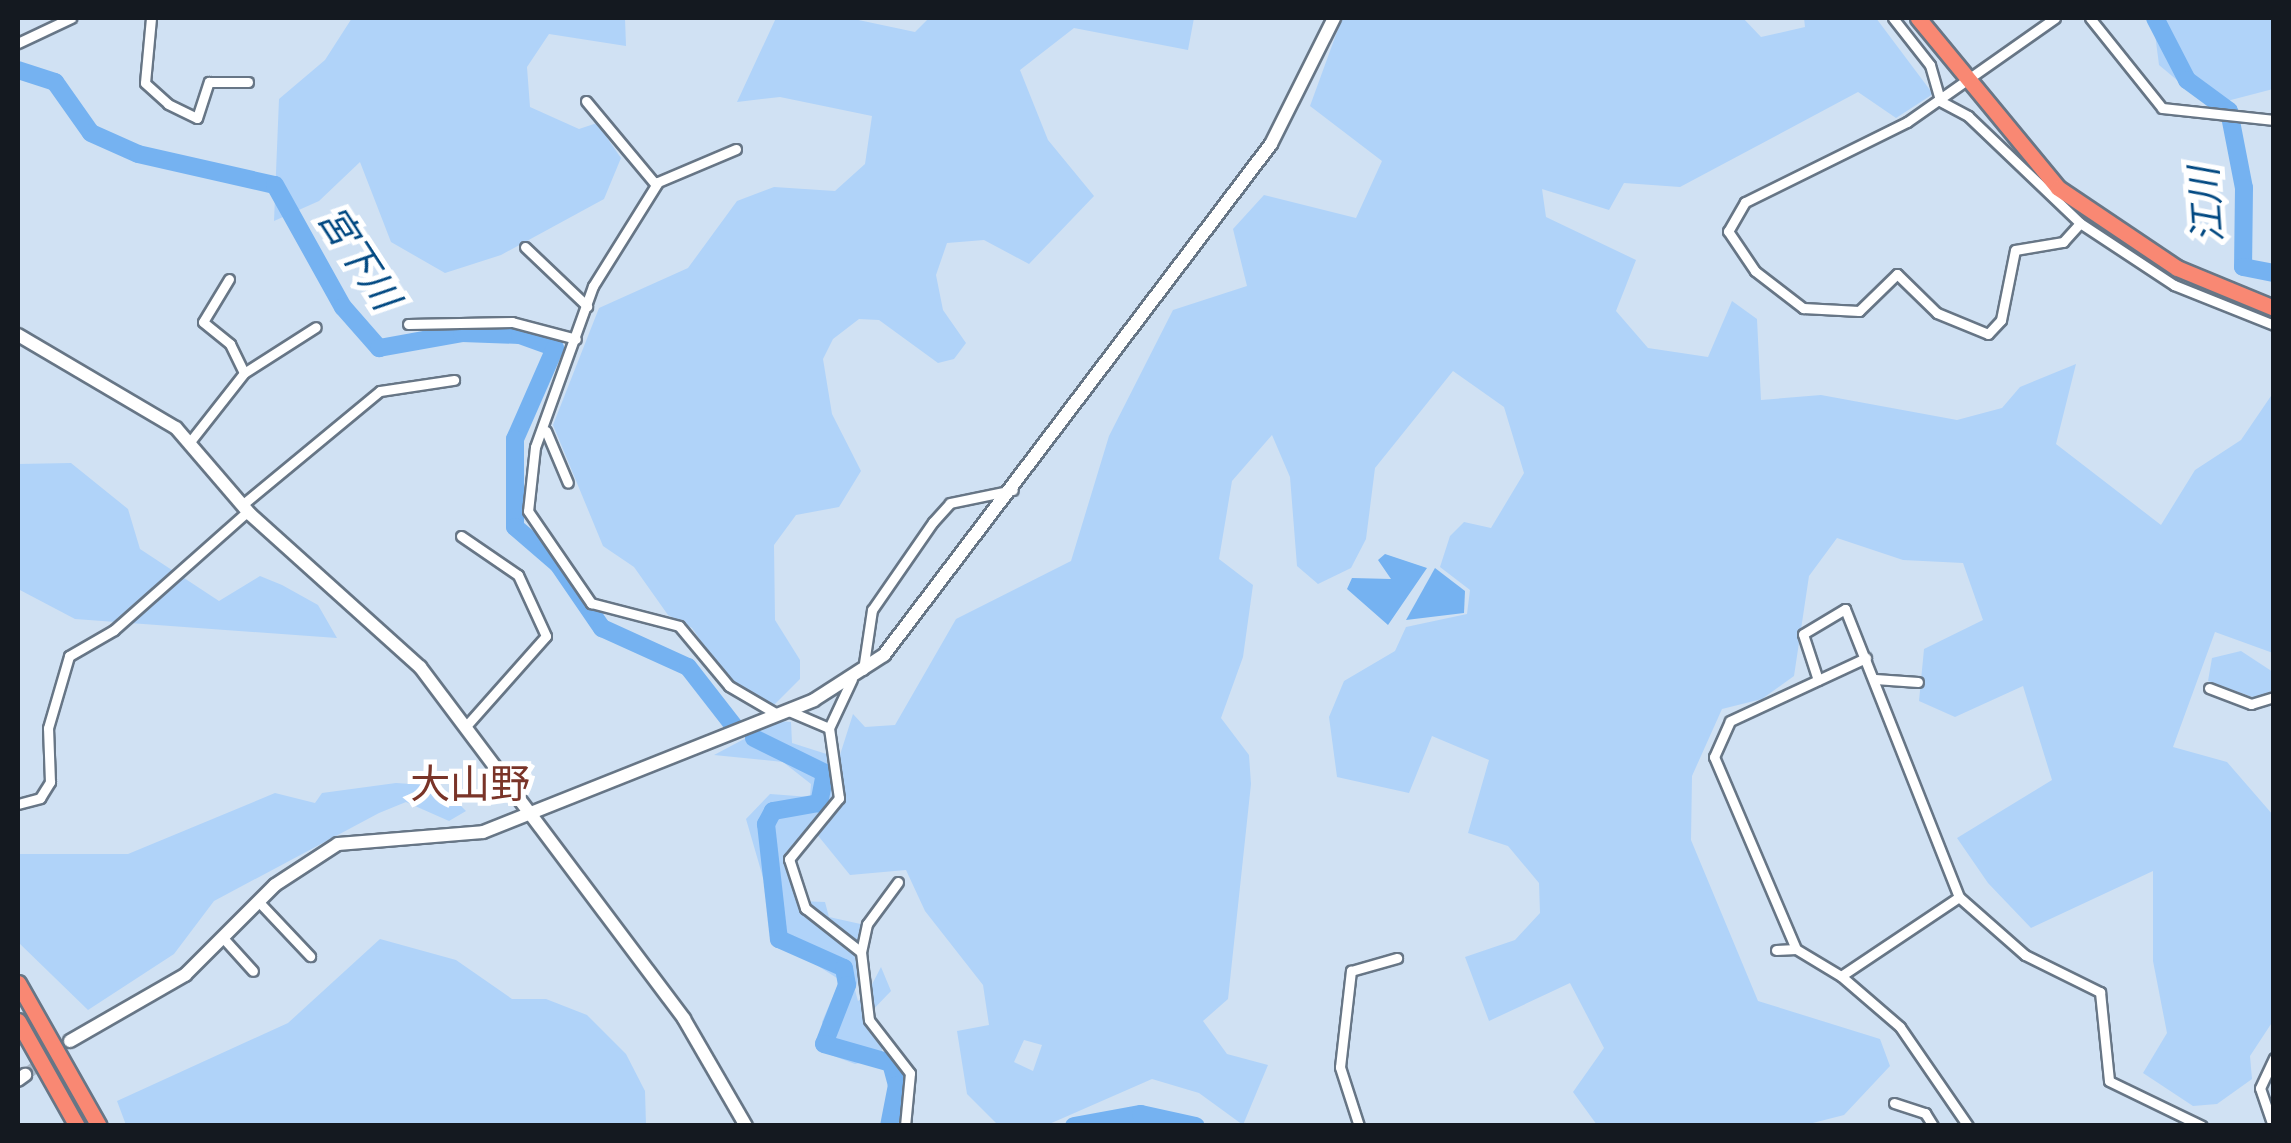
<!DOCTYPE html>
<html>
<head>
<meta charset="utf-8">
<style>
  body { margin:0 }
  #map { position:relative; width:2291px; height:1143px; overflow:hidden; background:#d0e1f3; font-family:Bitter,"Noto Sans JP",serif }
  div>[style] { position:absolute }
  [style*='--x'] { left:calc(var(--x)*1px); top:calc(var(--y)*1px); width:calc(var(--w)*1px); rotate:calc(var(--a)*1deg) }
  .green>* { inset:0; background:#b0d3f9 }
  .water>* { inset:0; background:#75b2f1 }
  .river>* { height:18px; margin:-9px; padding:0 9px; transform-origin:9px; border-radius:9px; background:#75b2f1 }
  .secondary-tunnel>* { height:12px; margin-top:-6px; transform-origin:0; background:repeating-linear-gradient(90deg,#aab9c9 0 12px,transparent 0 18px) }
  .roads { filter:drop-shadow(2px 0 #677686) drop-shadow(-2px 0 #677686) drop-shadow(0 2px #677686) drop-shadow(0 -2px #677686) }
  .street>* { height:9px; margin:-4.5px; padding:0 4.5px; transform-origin:4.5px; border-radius:4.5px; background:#fff }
  .secondary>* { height:12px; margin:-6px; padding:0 6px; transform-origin:6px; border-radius:6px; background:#fff }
  .highway>* { height:15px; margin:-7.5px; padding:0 7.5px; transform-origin:7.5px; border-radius:7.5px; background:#f98873 }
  span { translate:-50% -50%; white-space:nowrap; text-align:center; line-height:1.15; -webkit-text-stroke:10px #fff; paint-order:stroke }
  .water-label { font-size:38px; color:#024982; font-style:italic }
  .quarter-label { font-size:40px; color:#7a3428 }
  .frame { position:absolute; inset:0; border:20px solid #141920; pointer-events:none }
</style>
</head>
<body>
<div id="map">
  <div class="green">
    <i style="clip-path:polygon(352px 18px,625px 18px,626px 46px,549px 34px,527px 67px,530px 107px,579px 129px,597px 123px,621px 158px,604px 199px,501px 255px,445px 273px,391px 242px,360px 162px,319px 201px,274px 221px,279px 99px,325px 60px)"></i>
    <i style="clip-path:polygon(776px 18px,849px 18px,915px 32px,929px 18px,1194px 18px,1188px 50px,1074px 28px,1020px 70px,1048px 140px,1094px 196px,1029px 264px,984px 240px,947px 243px,936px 275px,943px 310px,966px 343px,954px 359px,938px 363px,879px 320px,859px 319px,833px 339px,823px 359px,832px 414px,861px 471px,839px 507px,796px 515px,774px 545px,775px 620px,800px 660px,800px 679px,772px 707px,727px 679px,692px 628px,668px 615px,634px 567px,603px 546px,553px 425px,599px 308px,688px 268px,737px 201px,774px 187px,835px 191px,865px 164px,872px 116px,780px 97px,737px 102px)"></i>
    <i style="clip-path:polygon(evenodd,1342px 18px,1743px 18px,1761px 37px,1805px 27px,1804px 18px,1876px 18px,1933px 94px,1896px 118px,1858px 92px,1680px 187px,1624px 183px,1609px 210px,1542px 189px,1546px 217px,1636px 260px,1616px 311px,1648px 348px,1708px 357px,1732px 301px,1757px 319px,1761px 400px,1821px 395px,1957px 420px,2002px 408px,2020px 387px,2076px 364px,2056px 444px,2161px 525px,2195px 470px,2241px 440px,2273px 393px,2273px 653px,2215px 632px,2173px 747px,2227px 762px,2273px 815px,2273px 1021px,2250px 1056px,2252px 1079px,2217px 1104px,2193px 1106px,2143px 1073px,2167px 1033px,2153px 961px,2153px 871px,2031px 928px,1988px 883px,1957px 838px,2052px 780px,2023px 686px,1955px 717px,1919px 701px,1924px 649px,1983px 620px,1963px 563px,1903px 560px,1837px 538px,1809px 576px,1794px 676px,1762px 699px,1722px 709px,1692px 776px,1691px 840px,1758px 1001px,1880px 1039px,1890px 1066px,1844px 1115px,1805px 1125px,1597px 1125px,1573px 1092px,1604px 1048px,1570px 983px,1489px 1021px,1465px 957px,1515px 940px,1540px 913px,1539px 883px,1508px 846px,1468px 833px,1489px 760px,1432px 736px,1409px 793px,1337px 777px,1329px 717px,1344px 681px,1395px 651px,1406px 627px,1467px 614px,1470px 590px,1440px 567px,1450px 536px,1464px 522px,1491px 528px,1524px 473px,1504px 407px,1453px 371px,1375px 468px,1366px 539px,1351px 568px,1318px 584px,1297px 566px,1290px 477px,1272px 435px,1232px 481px,1219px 559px,1253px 585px,1243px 657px,1221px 718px,1249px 755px,1251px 784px,1228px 999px,1203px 1021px,1227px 1054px,1268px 1065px,1243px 1125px,1199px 1093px,1152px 1079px,1047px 1125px,998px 1125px,967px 1094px,957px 1031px,989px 1025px,983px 985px,925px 911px,906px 870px,850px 875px,811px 827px,787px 857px,798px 901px,825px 902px,829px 917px,874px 927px,855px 990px,858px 1001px,866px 996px,881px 967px,891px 991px,865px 1018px,883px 1042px,881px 1058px,855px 1064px,831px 1055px,822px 1022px,840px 980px,782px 943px,746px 819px,770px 794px,810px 797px,811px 784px,783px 762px,714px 755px,778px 721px,791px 722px,792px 743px,839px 758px,853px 714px,865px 727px,895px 725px,956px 619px,1071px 561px,1109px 436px,1173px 310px,1247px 286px,1233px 229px,1264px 195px,1356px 218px,1382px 161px,1310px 106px,1342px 18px,1024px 1040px,1042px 1045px,1033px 1071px,1014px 1062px,1024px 1040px)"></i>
    <i style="clip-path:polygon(2153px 18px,2273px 18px,2273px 89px,2208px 106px,2159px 65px)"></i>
    <i style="clip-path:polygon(71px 463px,128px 509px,140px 549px,219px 601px,260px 576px,282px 585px,318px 605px,337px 638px,75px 619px,18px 589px,18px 464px)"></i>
    <i style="clip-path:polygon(2241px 651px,2273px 672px,2273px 690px,2255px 698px,2208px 681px,2212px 658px)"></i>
    <i style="clip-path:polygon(396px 783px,441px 786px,466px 811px,449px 821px,406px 802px,379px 813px,214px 901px,174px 954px,88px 1010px,18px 942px,18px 854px,128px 854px,275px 793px,315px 803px,322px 793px)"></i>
    <i style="clip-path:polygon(380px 939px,456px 960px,512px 999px,546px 999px,587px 1015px,626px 1054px,645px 1091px,646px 1125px,126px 1125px,117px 1101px,288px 1023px)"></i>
  </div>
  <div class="water">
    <i style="clip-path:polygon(1385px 554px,1427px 568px,1388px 625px,1347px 589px,1352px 578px,1391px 579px,1378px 560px)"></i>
    <i style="clip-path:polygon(1435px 568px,1465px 591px,1464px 613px,1406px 620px)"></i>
  </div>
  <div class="river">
    <i style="--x:2155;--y:18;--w:70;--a:62.7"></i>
    <i style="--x:2187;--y:80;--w:52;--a:36.4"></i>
    <i style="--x:2229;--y:111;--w:78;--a:79"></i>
    <i style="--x:2244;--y:188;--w:79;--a:90.7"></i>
    <i style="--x:2243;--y:267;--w:32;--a:11"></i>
    <i style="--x:18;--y:70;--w:39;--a:18"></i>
    <i style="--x:55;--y:82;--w:62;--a:54.8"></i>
    <i style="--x:91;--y:133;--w:51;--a:24.1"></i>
    <i style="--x:138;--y:154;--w:140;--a:12.8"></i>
    <i style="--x:275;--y:185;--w:140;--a:60.9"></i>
    <i style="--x:343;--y:307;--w:55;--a:48.7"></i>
    <i style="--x:379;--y:348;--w:84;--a:-10.2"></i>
    <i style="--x:462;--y:333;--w:58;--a:2"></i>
    <i style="--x:520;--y:335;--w:37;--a:20"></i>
    <i style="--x:555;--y:348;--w:99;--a:113.7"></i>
    <i style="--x:515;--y:439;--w:88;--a:90"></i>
    <i style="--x:515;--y:527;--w:57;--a:40.7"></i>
    <i style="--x:558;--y:564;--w:78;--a:55.5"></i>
    <i style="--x:602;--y:628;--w:94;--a:24.4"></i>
    <i style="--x:688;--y:667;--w:75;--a:52.1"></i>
    <i style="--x:754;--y:738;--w:79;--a:26.2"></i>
    <i style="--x:825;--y:773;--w:31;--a:101"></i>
    <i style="--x:819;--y:803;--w:47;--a:170.1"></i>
    <i style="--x:773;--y:811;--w:15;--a:118"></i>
    <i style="--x:766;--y:824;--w:116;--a:83.6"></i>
    <i style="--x:779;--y:939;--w:71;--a:24"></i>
    <i style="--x:844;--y:968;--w:17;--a:80"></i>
    <i style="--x:847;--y:985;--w:63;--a:111.3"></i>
    <i style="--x:824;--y:1044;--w:70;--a:15.8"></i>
    <i style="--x:891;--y:1063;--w:23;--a:75"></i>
    <i style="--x:897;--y:1085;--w:42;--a:101"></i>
    <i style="--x:1074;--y:1126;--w:68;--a:-10.2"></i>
    <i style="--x:1141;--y:1114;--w:56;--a:12.3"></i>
  </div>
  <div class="secondary-tunnel">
    <i style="--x:25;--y:1075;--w:56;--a:-37.1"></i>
  </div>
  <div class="roads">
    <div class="street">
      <i style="--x:151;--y:18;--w:65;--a:95.3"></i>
      <i style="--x:145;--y:83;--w:31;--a:42"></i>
      <i style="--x:168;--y:104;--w:32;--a:26"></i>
      <i style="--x:197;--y:118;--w:38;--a:-72"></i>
      <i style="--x:209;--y:82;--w:39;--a:0"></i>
      <i style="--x:1893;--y:18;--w:60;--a:51.8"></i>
      <i style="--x:1930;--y:65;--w:37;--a:74"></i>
      <i style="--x:1940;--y:101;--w:32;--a:28"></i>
      <i style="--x:1968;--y:116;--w:155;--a:43.7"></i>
      <i style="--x:2080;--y:223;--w:113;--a:33.4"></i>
      <i style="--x:2174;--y:285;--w:108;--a:21.8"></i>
      <i style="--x:2055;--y:18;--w:181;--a:144.9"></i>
      <i style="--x:1907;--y:122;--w:181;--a:153.7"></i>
      <i style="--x:1745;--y:202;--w:34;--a:120"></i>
      <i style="--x:1728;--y:231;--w:48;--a:56"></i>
      <i style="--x:1755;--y:271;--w:61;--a:37.6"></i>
      <i style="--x:1803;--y:308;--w:56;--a:3.1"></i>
      <i style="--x:1859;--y:311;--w:53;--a:-44.2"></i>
      <i style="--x:1897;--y:274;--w:56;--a:44.3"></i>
      <i style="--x:1937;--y:313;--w:55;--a:22.4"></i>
      <i style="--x:1988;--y:334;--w:19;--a:-47"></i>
      <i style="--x:2001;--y:320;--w:71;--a:-78.7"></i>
      <i style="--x:2015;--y:250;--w:49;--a:-9.5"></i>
      <i style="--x:2063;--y:242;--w:25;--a:-48"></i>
      <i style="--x:2090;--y:18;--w:115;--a:51.3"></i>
      <i style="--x:2162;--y:108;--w:113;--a:6.1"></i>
      <i style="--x:18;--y:43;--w:59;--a:-25.3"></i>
      <i style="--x:586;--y:101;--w:109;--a:50.2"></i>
      <i style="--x:736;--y:149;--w:85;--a:157.1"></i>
      <i style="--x:658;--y:182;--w:123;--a:122"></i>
      <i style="--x:593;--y:286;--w:171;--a:109.8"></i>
      <i style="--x:535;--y:447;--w:64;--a:96.2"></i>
      <i style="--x:528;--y:511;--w:112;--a:55.6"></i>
      <i style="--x:591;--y:603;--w:91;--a:14.6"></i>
      <i style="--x:679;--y:626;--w:78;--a:50.2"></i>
      <i style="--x:729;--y:686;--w:56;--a:30.3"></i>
      <i style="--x:525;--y:247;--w:86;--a:43.6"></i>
      <i style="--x:229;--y:279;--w:50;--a:121.2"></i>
      <i style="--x:203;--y:322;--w:35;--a:39"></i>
      <i style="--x:230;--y:344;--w:32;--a:64"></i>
      <i style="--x:408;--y:324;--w:104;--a:-1.1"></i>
      <i style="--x:512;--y:322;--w:66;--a:14.9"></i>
      <i style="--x:546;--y:431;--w:56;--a:67.1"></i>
      <i style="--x:189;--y:443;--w:89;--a:-51.8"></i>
      <i style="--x:244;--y:373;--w:85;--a:-32.6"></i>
      <i style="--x:242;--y:505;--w:179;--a:-39.6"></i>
      <i style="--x:380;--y:391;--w:75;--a:-8.5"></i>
      <i style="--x:461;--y:536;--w:69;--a:34.4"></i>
      <i style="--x:518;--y:575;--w:67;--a:65.3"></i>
      <i style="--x:546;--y:636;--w:119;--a:131.6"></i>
      <i style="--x:863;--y:670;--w:61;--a:-81.5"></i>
      <i style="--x:872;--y:610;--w:107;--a:-55.3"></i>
      <i style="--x:933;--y:522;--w:25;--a:-48"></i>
      <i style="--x:950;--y:503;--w:64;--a:-11.7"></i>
      <i style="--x:852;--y:679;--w:54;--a:115.1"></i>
      <i style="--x:829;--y:728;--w:71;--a:81.9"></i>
      <i style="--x:839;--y:798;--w:79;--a:129.3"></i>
      <i style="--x:789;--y:859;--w:52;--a:71.9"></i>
      <i style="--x:805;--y:908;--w:71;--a:38.2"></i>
      <i style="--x:1875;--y:679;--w:43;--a:4"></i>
      <i style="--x:1818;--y:680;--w:48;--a:-108.1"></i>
      <i style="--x:1803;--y:634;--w:49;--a:-30.8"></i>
      <i style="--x:1845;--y:609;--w:310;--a:68.4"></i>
      <i style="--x:1959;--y:897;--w:88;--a:41.3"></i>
      <i style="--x:2025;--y:955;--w:84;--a:26.3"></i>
      <i style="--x:2100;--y:992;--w:89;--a:84.2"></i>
      <i style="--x:2109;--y:1081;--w:103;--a:25.8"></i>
      <i style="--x:2209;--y:688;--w:45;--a:20.9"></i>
      <i style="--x:2251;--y:704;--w:24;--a:-17"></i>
      <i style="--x:789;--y:711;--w:43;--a:23"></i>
      <i style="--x:18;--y:804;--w:23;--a:-15"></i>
      <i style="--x:40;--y:798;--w:19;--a:-58"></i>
      <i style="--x:50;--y:782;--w:54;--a:-92.1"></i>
      <i style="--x:48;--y:728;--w:75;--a:-73.7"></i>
      <i style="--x:69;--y:656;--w:52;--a:-30"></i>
      <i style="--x:114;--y:630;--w:179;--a:-41.6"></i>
      <i style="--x:898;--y:882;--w:52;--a:126.4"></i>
      <i style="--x:867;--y:924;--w:29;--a:102"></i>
      <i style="--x:861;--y:952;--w:68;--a:83.3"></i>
      <i style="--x:869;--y:1020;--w:67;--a:52.3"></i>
      <i style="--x:910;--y:1073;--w:53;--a:95.4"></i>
      <i style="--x:258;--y:901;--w:76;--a:46.6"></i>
      <i style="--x:224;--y:939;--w:43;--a:47.8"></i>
      <i style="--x:1796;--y:949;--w:209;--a:-113.1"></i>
      <i style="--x:1714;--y:757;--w:39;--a:-66"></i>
      <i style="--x:1730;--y:721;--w:150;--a:-24.9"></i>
      <i style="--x:1776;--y:950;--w:20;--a:-3"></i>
      <i style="--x:1796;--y:949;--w:52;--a:31"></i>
      <i style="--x:1841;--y:976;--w:78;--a:40.8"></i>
      <i style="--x:1900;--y:1027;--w:120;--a:55.5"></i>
      <i style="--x:1841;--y:976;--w:142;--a:-33.8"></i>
      <i style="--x:1894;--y:1103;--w:33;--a:18"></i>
      <i style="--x:1925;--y:1113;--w:15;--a:58"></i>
      <i style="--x:1359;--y:1126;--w:62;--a:-107.9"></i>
      <i style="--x:1340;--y:1067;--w:97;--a:-83.5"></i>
      <i style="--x:1351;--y:971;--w:48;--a:-15.8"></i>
      <i style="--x:2273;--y:1126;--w:40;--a:-108.9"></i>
      <i style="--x:2260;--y:1088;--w:33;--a:-65"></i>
    </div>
    <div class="secondary">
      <i style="--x:18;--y:335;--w:183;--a:30.5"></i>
      <i style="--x:176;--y:428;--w:113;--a:49.3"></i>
      <i style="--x:250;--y:514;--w:229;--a:42"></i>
      <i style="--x:420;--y:667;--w:440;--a:53.1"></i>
      <i style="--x:684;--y:1019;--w:124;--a:59.9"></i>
      <i style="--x:70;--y:1041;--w:133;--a:-29.9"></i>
      <i style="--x:185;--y:975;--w:127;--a:-45"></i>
      <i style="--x:275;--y:885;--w:75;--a:-33.1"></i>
      <i style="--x:338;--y:844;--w:145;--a:-4.7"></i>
      <i style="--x:483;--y:832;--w:356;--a:-21.7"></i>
      <i style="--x:814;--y:700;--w:83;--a:-32.7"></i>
      <i style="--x:884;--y:655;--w:641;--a:-52.86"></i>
      <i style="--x:1271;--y:144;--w:141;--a:-63.4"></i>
      <i style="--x:18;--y:1080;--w:9;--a:-36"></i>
    </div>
    <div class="highway">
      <i style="--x:1918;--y:18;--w:220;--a:50.5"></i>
      <i style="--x:2058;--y:188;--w:143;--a:33.9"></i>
      <i style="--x:2177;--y:268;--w:105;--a:22.4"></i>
      <i style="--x:18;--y:983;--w:164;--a:60.5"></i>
      <i style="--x:18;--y:1021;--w:120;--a:60.7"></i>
    </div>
  </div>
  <div class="water-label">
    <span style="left:2207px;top:205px;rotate:-94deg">江川</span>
    <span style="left:358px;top:258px;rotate:57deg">宮下川</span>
  </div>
  <div class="quarter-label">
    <span style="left:470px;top:785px">大山野</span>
  </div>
  <div class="frame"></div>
</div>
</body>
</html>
